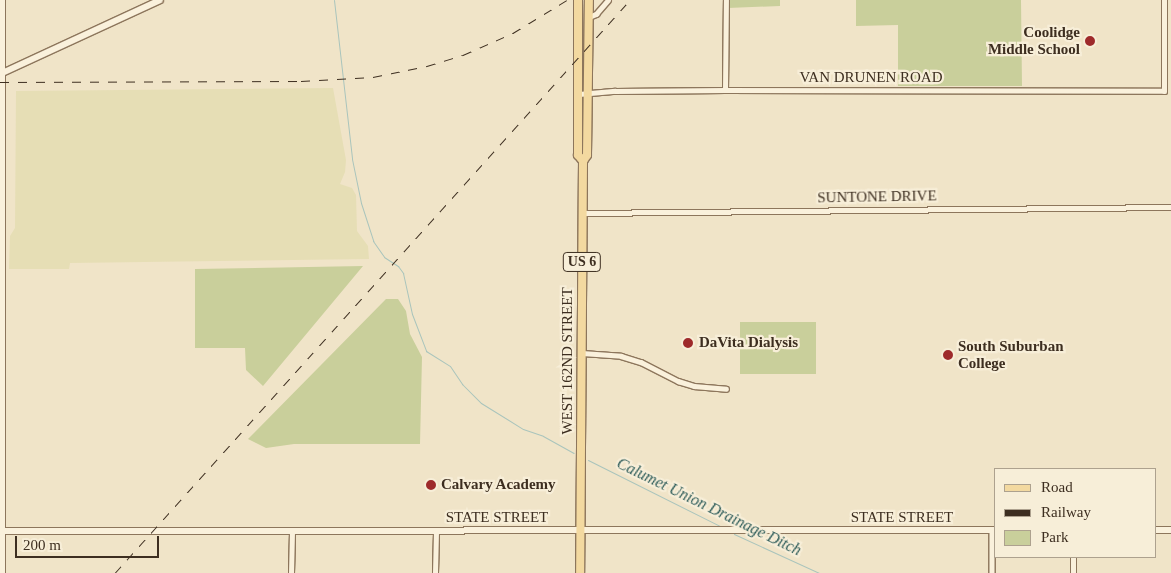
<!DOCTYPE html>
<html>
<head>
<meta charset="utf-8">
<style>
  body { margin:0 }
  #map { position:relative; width:1171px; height:573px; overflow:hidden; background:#f0e4c8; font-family:Georgia,serif }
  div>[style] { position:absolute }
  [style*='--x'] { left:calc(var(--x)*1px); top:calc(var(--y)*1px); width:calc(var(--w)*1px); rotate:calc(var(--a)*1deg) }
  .farmland>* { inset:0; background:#e6deb5 }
  .green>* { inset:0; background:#c9cf9b; transform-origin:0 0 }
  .stream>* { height:1px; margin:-0.5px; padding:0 0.5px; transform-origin:0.5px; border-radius:0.5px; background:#a9c4bc }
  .roads { filter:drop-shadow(1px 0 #8d765c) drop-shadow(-1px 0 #8d765c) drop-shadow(0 1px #8d765c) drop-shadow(0 -1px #8d765c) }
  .street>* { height:4.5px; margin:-2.25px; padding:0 2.25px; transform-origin:2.25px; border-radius:2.25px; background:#faf1dc }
  .secondary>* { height:6px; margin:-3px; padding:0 3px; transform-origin:3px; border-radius:3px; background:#faf1dc }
  .primary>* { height:8px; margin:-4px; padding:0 4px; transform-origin:4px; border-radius:4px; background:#f3d9a0 }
  .rail>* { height:1px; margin-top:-0.5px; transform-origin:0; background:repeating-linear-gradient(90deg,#3d2e20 0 9px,transparent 0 18px) }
  .dots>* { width:14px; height:14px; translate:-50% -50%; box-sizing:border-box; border:2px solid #f7eed8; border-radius:50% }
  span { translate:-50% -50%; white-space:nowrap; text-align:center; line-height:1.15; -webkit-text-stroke:4.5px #f7eed8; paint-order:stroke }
  .shield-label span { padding:1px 4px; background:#f7eed8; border:1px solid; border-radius:4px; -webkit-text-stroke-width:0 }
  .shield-label { font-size:14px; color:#3d2e20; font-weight:700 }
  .poi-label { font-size:15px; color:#3d2e20; font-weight:700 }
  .right { translate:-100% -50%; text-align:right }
  .left { translate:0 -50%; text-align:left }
  .street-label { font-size:15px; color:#3d2e20 }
  .water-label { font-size:16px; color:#2f5d5a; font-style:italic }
  .legend { position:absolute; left:994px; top:468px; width:162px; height:90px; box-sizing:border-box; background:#f7eed8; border:1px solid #ada18e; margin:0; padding:6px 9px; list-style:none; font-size:15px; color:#3d2e20 }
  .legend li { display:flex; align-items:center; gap:10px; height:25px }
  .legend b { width:25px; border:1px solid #ada18e }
  .scale { position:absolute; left:15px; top:536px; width:144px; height:22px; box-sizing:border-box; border:2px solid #3d2e20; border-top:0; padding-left:6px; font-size:15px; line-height:18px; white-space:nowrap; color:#3d2e20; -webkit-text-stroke:4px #f7eed8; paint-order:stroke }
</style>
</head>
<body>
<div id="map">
  <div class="farmland">
    <i style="clip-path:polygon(333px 88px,346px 160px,345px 172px,340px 184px,352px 188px,356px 195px,357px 231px,368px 246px,369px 259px,70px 263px,69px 269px,9px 269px,10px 236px,15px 228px,16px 91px)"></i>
  </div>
  <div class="green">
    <i style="clip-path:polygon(728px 0,780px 0,780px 6px,728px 8px)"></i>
    <i style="clip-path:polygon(856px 0,1021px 0,1022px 86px,898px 86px,898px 25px,856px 26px)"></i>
    <i style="clip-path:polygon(363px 266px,263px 386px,246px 370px,245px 348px,195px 348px,195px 269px)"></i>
    <i style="clip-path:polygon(386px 299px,398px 299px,406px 311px,410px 334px,422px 357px,420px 444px,294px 444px,266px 448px,248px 439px)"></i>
    <i style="left:740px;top:322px;width:76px;height:52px"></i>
  </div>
  <div class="stream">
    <i style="--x:334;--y:0;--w:160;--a:83.5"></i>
    <i style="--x:352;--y:159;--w:45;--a:78.4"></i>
    <i style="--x:361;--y:203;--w:40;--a:72"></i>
    <i style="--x:373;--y:241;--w:19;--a:55"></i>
    <i style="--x:384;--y:257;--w:17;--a:33"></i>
    <i style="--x:398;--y:266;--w:9;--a:54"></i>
    <i style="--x:403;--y:273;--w:42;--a:77.6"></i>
    <i style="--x:412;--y:314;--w:40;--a:69"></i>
    <i style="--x:426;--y:351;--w:28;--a:32"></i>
    <i style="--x:450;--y:366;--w:22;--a:56"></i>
    <i style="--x:462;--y:384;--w:27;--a:45"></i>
    <i style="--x:481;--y:403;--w:49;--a:31.8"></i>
    <i style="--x:523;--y:429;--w:21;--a:19"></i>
    <i style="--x:543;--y:436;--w:35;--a:29"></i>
    <i style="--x:588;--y:460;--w:150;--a:26.6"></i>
    <i style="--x:734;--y:534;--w:94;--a:24.6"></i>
  </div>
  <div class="roads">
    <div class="street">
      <i style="--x:2;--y:0;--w:573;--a:90"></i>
      <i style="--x:589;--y:17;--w:8;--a:-23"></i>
      <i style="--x:596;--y:14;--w:18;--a:-49"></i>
      <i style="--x:725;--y:90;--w:90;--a:-89.4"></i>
      <i style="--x:579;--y:94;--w:36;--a:-5"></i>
      <i style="--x:615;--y:91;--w:110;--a:-0.5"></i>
      <i style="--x:725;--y:90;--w:439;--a:0.1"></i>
      <i style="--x:1164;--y:91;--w:91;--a:-90"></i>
      <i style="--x:583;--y:213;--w:588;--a:-0.58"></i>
      <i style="--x:582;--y:353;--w:39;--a:4"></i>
      <i style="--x:621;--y:356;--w:21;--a:17"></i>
      <i style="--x:641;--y:362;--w:42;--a:27.2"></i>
      <i style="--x:678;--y:381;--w:17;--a:17"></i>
      <i style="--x:694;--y:386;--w:32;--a:5"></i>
      <i style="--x:992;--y:530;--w:43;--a:90"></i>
      <i style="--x:291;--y:573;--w:41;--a:-88.6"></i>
      <i style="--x:435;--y:573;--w:42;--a:-88.6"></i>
      <i style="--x:1073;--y:573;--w:16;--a:-90"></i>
    </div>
    <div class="secondary">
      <i style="--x:0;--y:74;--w:176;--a:-24.8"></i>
      <i style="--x:1155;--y:530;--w:16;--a:0"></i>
      <i style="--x:0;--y:531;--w:995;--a:-0.06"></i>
    </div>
    <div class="primary">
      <i style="--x:578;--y:0;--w:155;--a:90"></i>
      <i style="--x:578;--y:155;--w:8;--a:50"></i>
      <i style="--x:583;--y:161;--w:412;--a:90.4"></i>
      <i style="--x:583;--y:161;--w:7;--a:-56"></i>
      <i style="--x:587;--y:155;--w:155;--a:-89.3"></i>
    </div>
  </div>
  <div class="rail">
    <i style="--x:0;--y:82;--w:301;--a:-0.2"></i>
    <i style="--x:301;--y:81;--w:72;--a:-3.2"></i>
    <i style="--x:373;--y:77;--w:55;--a:-11.5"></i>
    <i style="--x:427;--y:66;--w:38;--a:-17"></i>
    <i style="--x:463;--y:55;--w:55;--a:-23.7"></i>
    <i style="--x:513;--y:33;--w:63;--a:-31.4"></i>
    <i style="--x:115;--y:573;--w:770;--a:-48.05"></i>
  </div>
  <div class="dots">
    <i style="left:1090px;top:41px;background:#9e2a2b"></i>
    <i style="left:688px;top:343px;background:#9e2a2b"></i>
    <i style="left:948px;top:355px;background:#9e2a2b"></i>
    <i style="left:431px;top:485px;background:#9e2a2b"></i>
  </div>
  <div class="shield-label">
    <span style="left:582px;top:262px">US 6</span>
  </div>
  <div class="poi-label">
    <span class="right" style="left:1080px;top:41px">Coolidge<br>Middle School</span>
    <span class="left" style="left:699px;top:343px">DaVita Dialysis</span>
    <span class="left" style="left:958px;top:355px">South Suburban<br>College</span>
    <span class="left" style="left:441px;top:485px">Calvary Academy</span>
  </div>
  <div class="street-label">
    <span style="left:871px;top:78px">VAN DRUNEN ROAD</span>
    <span style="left:877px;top:197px;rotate:-1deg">SUNTONE DRIVE</span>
    <span style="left:568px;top:361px;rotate:-90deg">WEST 162ND STREET</span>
    <span style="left:497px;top:518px">STATE STREET</span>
    <span style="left:902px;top:518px">STATE STREET</span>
  </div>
  <div class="water-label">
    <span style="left:709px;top:507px;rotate:26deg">Calumet Union Drainage Ditch</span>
  </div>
  <ul class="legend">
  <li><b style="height:6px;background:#f3d9a0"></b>Road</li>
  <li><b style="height:6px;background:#3d2e20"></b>Railway</li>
  <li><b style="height:14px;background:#c9cf9b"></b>Park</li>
  </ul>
  <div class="scale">200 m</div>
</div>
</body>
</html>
